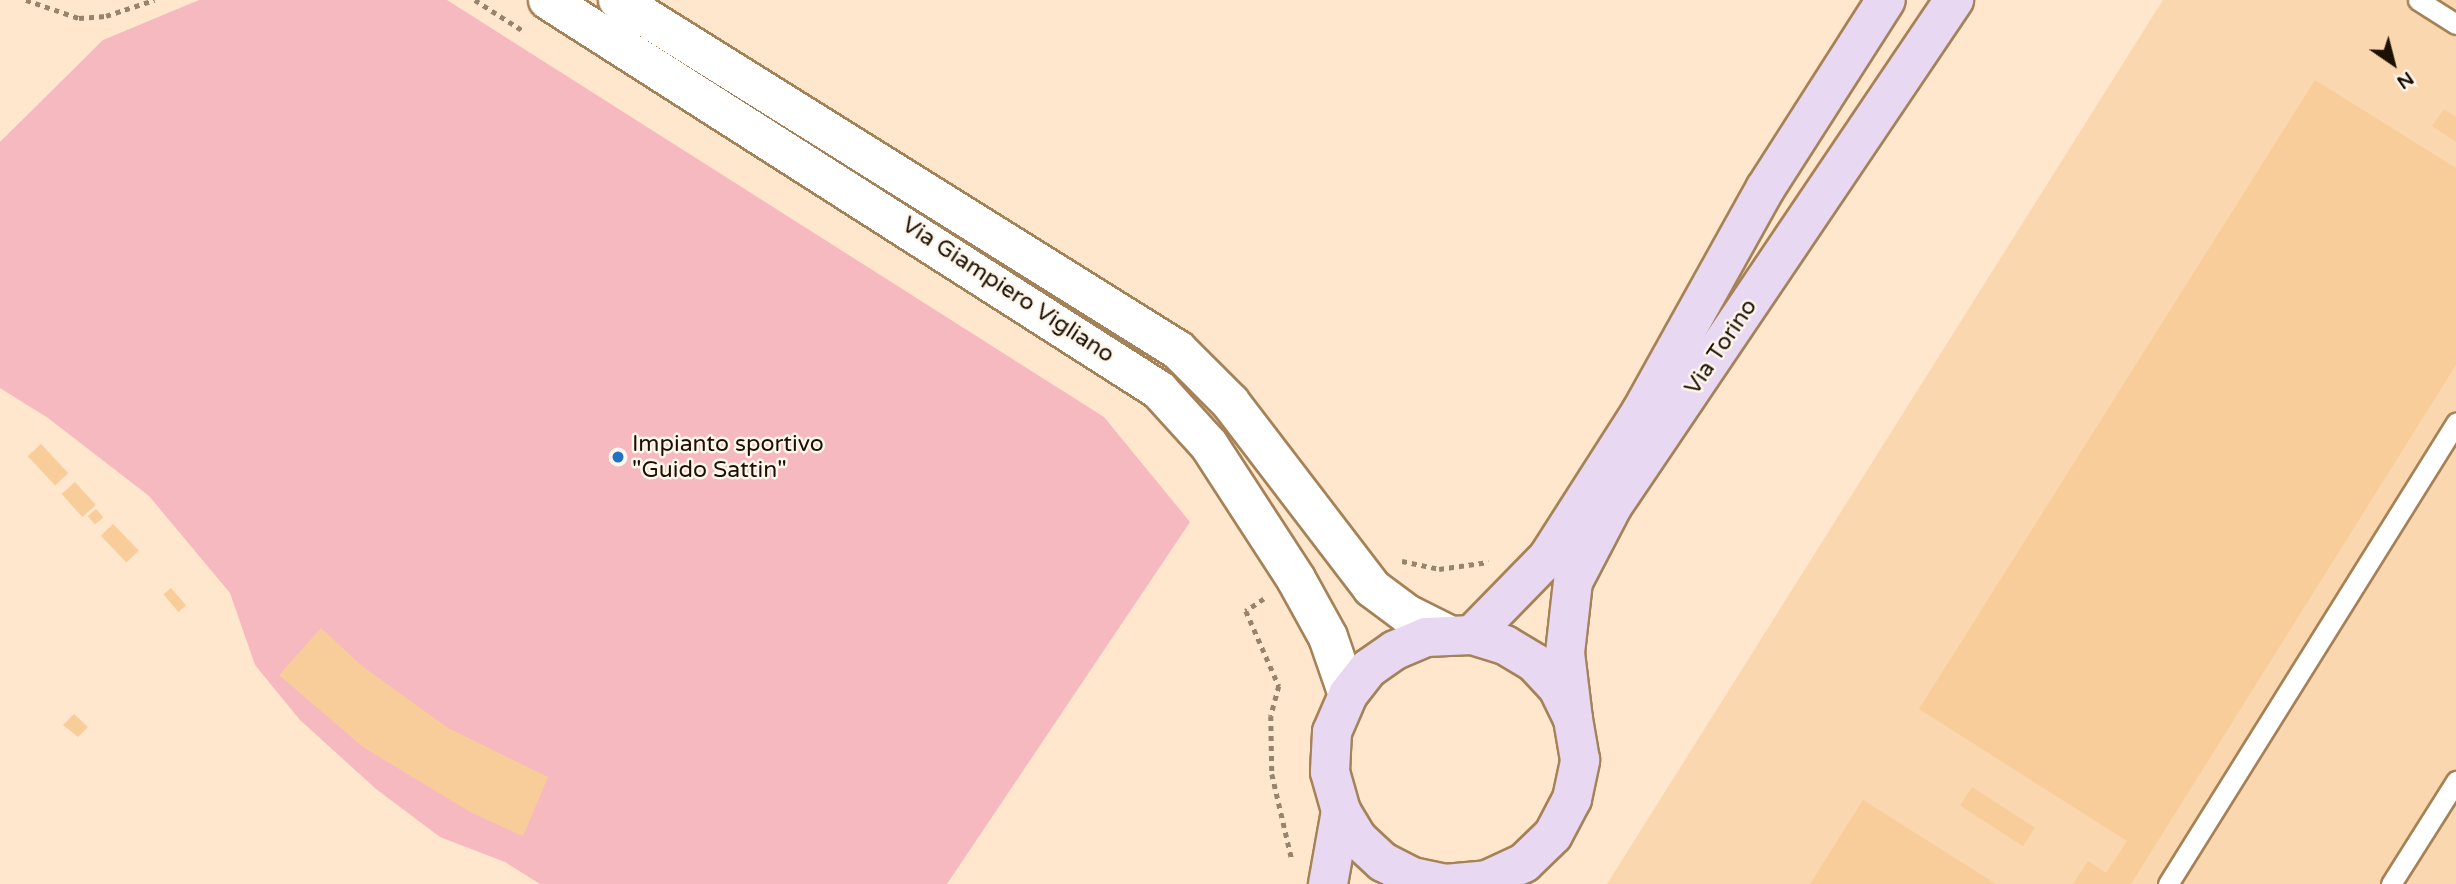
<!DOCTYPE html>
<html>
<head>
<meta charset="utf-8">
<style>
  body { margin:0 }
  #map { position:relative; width:2456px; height:884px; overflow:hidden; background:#fee7cc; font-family:"Varela Round",sans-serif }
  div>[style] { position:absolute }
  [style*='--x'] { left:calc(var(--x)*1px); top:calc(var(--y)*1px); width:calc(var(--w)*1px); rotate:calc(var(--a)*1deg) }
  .built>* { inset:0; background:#fad7ae }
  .green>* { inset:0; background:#f7b9c0 }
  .building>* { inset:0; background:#f8cd9a; transform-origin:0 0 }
  .path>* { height:4.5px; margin-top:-2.25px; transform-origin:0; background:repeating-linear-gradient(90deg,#96846e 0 5px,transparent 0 10px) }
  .roads { filter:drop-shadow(2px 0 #a58257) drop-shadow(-2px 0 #a58257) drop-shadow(0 2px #a58257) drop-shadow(0 -2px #a58257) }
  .service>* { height:19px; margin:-9.5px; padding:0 9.5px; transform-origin:9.5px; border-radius:9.5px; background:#fff }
  .tertiary>* { height:38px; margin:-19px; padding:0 19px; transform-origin:19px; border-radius:19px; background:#fff }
  .secondary>* { height:38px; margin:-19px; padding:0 19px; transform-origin:19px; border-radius:19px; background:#e8d8f2 }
  .dots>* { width:19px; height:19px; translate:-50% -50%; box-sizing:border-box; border:4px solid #fff7ee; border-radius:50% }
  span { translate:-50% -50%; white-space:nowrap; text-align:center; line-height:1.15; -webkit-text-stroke:5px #fff7ee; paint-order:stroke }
  .street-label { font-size:23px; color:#1d1001 }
  .poi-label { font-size:23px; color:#1d1001 }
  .left { translate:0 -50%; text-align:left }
  .north { position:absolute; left:2358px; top:28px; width:70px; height:70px; -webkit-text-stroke:5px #fff7ee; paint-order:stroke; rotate:145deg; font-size:19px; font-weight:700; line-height:28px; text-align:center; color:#1d1001 }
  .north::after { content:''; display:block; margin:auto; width:24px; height:32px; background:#1d1001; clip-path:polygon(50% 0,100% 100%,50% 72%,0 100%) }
</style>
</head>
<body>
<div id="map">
  <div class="built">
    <i style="clip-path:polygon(2163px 0,2456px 0,2456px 884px,1607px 884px)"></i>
  </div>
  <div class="green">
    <i style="clip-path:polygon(199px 0,447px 0,1104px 417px,1190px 522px,947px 884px,540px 884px,505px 862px,440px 837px,376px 789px,300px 720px,255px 665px,230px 593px,149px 496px,48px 418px,0 388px,0 142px,103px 40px)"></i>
  </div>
  <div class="building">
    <i style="clip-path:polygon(2315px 80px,2456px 168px,2456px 365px,2131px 884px,2073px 884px,2088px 861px,2106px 873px,2127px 841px,1919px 709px)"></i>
    <i style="clip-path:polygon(2444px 109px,2456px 117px,2456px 142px,2432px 126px)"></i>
    <i style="left:41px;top:444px;width:40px;height:18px;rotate:47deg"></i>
    <i style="left:75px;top:482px;width:31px;height:18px;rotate:48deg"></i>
    <i style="left:96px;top:509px;width:11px;height:11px;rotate:49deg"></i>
    <i style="left:113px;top:524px;width:37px;height:17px;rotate:46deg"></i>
    <i style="left:171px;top:588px;width:23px;height:10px;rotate:49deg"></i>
    <i style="clip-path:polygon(321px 628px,362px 666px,448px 728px,548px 777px,523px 836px,472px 813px,363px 747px,279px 675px)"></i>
    <i style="clip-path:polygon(74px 714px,88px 727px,78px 737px,63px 725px)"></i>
    <i style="left:1972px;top:787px;width:75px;height:22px;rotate:33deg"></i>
    <i style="clip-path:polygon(1863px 800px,1996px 884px,1810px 884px)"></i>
  </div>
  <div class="path">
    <i style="--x:26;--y:0;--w:56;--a:18.8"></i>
    <i style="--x:79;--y:18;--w:27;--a:-4"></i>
    <i style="--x:106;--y:16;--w:51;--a:-18.4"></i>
    <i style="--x:475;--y:0;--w:56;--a:32.6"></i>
    <i style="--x:1402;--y:561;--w:38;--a:12"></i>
    <i style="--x:1439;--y:569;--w:50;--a:-8"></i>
    <i style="--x:1264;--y:599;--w:22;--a:146"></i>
    <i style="--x:1246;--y:611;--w:82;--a:66.3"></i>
    <i style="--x:1279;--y:686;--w:31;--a:105"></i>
    <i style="--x:1271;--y:716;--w:58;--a:89"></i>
    <i style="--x:1272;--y:774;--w:88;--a:76.9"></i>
  </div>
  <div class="roads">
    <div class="service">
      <i style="--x:2418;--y:0;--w:45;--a:32.3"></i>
      <i style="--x:2168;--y:884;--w:544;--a:-58.01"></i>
      <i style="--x:2391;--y:884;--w:122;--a:-57.7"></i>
    </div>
    <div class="tertiary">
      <i style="--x:548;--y:0;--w:725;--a:32.55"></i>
      <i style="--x:1159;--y:390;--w:74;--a:47.7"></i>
      <i style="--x:1209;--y:445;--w:160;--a:57"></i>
      <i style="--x:1296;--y:579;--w:66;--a:61.1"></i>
      <i style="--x:1328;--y:637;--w:61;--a:71"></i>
      <i style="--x:618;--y:0;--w:660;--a:32.01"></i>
      <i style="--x:1178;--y:350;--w:74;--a:45"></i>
      <i style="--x:1230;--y:402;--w:234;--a:52.6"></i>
      <i style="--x:1372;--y:588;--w:44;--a:36.6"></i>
      <i style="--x:1407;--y:614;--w:47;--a:26.6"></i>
    </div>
    <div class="secondary">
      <i style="--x:1472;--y:635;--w:109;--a:-45.7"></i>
      <i style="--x:1548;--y:557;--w:174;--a:-57.4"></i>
      <i style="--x:1642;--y:410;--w:253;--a:-60.9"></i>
      <i style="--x:1765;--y:189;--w:224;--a:-57.4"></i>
      <i style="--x:1573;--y:719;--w:66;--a:-96.9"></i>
      <i style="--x:1565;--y:653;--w:71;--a:-83.6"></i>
      <i style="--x:1573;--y:582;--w:85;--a:-62.5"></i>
      <i style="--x:1612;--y:507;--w:612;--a:-56"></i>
      <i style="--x:1328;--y:884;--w:74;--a:-79.9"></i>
      <i style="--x:1445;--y:884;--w:42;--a:-5.4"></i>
      <i style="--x:1487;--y:880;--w:41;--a:-24.7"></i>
      <i style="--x:1524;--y:863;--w:40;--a:-44"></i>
      <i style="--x:1553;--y:835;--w:41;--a:-62.2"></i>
      <i style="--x:1572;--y:799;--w:40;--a:-78"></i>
      <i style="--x:1580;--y:760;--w:42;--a:-99.7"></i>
      <i style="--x:1573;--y:719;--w:34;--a:-116"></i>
      <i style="--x:1558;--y:688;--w:34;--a:-133"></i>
      <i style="--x:1535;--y:663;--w:35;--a:-149"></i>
      <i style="--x:1505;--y:645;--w:34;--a:-163"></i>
      <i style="--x:1472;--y:635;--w:46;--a:177.5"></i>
      <i style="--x:1426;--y:637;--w:34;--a:157"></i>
      <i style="--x:1395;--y:650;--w:33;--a:145"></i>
      <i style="--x:1368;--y:669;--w:33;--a:128"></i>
      <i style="--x:1348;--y:695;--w:40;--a:113.4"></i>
      <i style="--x:1332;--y:732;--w:40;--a:92.9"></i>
      <i style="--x:1330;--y:772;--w:41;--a:74.2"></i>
      <i style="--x:1341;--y:811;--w:33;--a:59"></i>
      <i style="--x:1358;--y:839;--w:34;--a:43"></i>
      <i style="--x:1383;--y:862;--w:34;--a:27"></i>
      <i style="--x:1413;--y:877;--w:34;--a:12"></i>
    </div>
  </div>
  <div class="dots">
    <i style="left:618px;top:457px;background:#2174c3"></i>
  </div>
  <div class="street-label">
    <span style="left:1008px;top:290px;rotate:33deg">Via Giampiero Vigliano</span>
    <span style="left:1721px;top:347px;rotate:-56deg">Via Torino</span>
  </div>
  <div class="poi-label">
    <span class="left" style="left:632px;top:457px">Impianto sportivo<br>"Guido Sattin"</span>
  </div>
  <div class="north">N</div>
</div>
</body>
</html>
